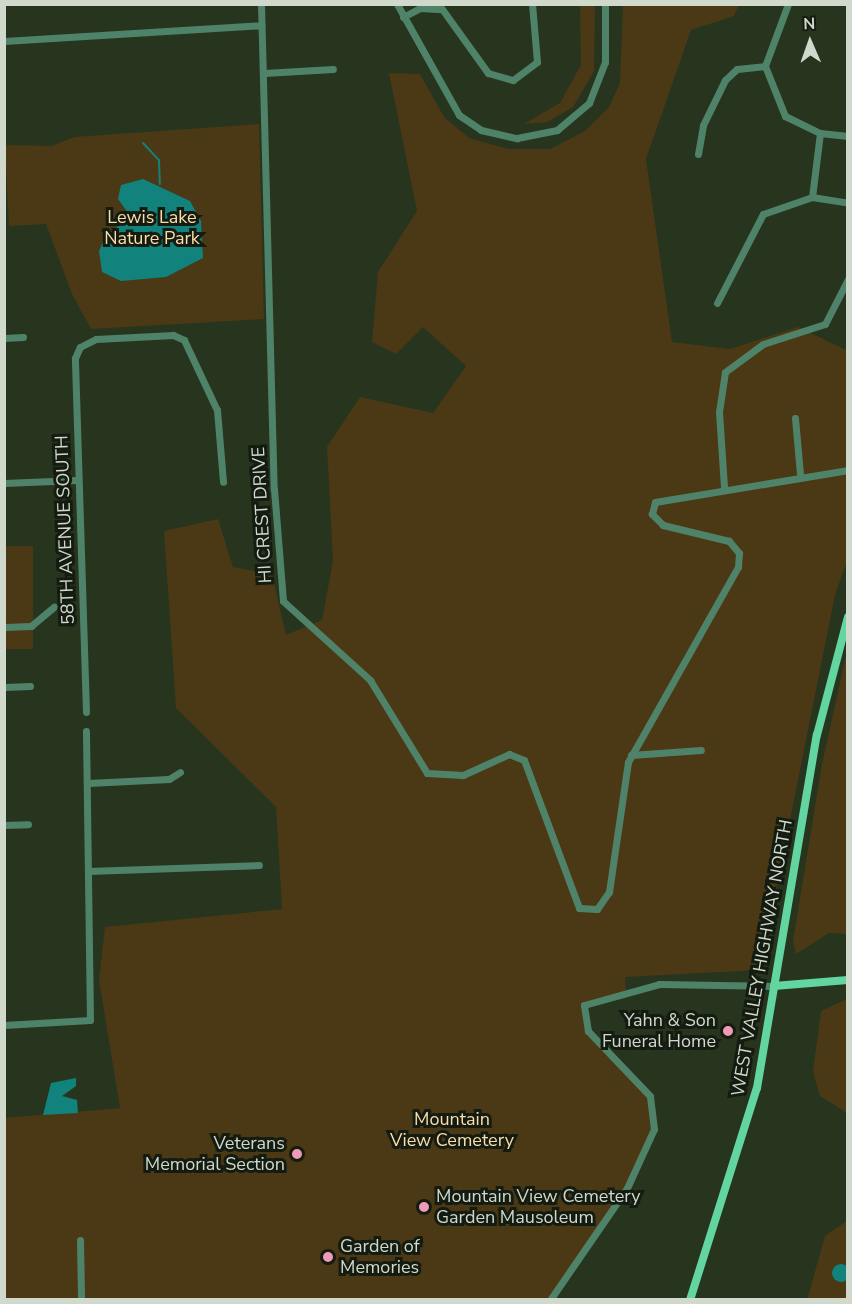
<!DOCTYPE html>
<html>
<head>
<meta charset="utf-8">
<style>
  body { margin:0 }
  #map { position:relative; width:852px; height:1304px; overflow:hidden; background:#27351f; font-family:"Nunito Sans",sans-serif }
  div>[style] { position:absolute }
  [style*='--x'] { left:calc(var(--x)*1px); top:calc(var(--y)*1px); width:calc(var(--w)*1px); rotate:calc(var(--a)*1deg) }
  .green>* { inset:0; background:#4b3815; transform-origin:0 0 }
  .water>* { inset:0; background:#11837c }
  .round { border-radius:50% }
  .stream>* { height:2px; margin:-1px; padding:0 1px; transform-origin:1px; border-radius:1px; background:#11837c }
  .minor>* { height:7px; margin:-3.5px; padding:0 3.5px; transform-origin:3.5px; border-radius:3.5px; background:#4f8369 }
  .major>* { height:8px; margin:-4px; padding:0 4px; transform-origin:4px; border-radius:4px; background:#62d5a0 }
  .dots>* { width:16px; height:16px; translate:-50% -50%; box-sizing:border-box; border:3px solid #141b11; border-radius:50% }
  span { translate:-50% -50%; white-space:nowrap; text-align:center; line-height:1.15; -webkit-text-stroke:6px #141b11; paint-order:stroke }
  .park-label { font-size:18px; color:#fbddaa }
  .street-label { font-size:18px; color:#d0d9cc }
  .poi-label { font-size:18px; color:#d0d9cc }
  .right { translate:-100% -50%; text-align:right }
  .left { translate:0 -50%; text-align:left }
  .frame { position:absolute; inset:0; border:6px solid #d0d9cc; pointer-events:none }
  .north { position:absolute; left:780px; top:12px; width:60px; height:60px; -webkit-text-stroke:4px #141b11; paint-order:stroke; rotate:358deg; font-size:16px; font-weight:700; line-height:24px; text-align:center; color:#d0d9cc }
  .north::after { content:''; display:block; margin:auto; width:21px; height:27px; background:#d0d9cc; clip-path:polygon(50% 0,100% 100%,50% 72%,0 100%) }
</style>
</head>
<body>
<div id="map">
  <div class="green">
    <i style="clip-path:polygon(580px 5px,595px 5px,594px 71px,573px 107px,547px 122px,524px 124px,560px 103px,581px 65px)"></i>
    <i style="clip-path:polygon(623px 5px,739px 5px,734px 16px,691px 30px,646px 159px,672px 342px,730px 349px,798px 327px,848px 351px,847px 561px,835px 595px,760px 970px,625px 977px,626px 997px,582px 1009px,588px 1031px,650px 1096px,654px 1129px,641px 1162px,550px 1299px,5px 1300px,5px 1118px,120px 1108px,99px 980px,105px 927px,282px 909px,276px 807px,176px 708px,164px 531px,218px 519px,233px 567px,272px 574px,286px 635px,322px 620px,333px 561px,327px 447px,360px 397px,433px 413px,466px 366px,423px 327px,396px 354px,372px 342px,378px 272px,417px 211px,389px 73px,420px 74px,444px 117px,469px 138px,508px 149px,550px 149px,585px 131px,609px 107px,620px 83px)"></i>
    <i style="clip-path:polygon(259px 124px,264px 319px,91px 329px,72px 294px,46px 224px,9px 226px,5px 145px,52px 146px,74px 137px)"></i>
    <i style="left:5px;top:546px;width:28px;height:103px"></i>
    <i style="clip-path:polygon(847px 651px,847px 934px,829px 933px,796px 954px,793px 941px,822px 764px)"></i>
    <i style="clip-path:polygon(847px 999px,848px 999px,847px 1113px,820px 1096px,813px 1072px,821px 1011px)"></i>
    <i style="clip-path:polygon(847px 1221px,847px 1299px,807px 1300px,825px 1236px)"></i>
  </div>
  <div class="water">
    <i style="clip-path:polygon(143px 179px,190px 201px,201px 221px,203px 258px,166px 277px,121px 281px,102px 272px,99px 251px,106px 235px,131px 217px,118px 199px,121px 185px)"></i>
    <i style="clip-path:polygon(76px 1078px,76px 1086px,62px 1096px,77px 1100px,78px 1113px,43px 1115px,51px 1083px)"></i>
    <i class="round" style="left:832px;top:1264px;width:18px;height:18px"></i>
  </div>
  <div class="stream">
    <i style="--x:143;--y:143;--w:23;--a:47"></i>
    <i style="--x:159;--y:160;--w:24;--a:88"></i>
  </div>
  <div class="minor">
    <i style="--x:261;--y:4;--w:485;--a:88.5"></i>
    <i style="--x:274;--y:489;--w:112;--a:85.4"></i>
    <i style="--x:283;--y:601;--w:118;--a:42.2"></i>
    <i style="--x:370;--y:680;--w:109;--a:58.5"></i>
    <i style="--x:427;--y:773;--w:36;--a:3"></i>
    <i style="--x:463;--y:775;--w:51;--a:-24.5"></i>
    <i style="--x:509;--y:754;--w:16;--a:22"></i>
    <i style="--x:524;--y:760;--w:158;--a:69.6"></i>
    <i style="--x:579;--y:908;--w:18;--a:3"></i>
    <i style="--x:597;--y:909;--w:21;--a:-55"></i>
    <i style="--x:609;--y:892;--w:131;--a:-81.7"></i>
    <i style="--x:628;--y:762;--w:224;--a:-60.6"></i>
    <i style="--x:738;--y:567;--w:14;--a:-86"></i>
    <i style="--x:739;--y:553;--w:16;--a:-130"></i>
    <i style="--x:729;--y:541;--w:68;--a:-166.4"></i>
    <i style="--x:663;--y:525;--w:16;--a:-135"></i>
    <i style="--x:652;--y:514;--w:12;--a:-76"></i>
    <i style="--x:655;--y:502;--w:196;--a:-9.4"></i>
    <i style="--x:397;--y:4;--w:127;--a:60.8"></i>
    <i style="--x:459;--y:115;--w:27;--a:34"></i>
    <i style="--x:481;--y:130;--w:37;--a:13"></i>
    <i style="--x:517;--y:138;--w:41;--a:-11.3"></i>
    <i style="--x:557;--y:130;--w:42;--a:-40.2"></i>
    <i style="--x:589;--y:103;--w:44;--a:-68.7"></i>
    <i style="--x:605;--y:62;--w:58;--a:-90"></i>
    <i style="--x:788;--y:4;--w:66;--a:110.4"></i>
    <i style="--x:765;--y:66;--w:54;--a:68.2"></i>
    <i style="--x:785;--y:116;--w:39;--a:26"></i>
    <i style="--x:820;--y:133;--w:64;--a:97.1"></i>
    <i style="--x:403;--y:17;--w:19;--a:-28"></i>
    <i style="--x:420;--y:8;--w:22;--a:3"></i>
    <i style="--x:442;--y:9;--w:79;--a:54.3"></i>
    <i style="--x:488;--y:73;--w:26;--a:16"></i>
    <i style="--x:513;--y:80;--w:30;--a:-37"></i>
    <i style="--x:537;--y:62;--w:58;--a:-94.9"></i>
    <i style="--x:4;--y:41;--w:258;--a:-3.5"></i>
    <i style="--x:264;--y:73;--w:69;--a:-3.3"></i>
    <i style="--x:820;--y:133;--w:28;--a:6"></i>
    <i style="--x:698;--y:154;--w:29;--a:-80"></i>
    <i style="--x:703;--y:125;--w:50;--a:-63.9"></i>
    <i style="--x:725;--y:80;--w:16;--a:-43"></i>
    <i style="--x:737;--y:69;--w:28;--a:-6"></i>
    <i style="--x:717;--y:303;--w:100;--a:-62.7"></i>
    <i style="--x:763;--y:214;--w:52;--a:-19.1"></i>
    <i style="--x:812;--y:197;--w:36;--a:9"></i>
    <i style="--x:4;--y:338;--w:19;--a:-3"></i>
    <i style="--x:795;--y:418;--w:56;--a:84.9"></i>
    <i style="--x:4;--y:483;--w:73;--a:-2.4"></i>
    <i style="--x:724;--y:487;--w:75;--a:-93.8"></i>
    <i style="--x:719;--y:412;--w:40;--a:-81.5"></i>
    <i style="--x:725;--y:372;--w:47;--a:-36.4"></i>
    <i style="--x:763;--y:344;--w:65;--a:-17.9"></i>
    <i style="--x:825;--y:324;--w:51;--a:-62.9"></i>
    <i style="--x:4;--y:627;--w:27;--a:-2"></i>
    <i style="--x:31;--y:626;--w:30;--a:-40"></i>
    <i style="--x:4;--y:687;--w:26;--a:-2"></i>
    <i style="--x:86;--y:712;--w:354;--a:-91.8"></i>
    <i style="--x:75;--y:358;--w:12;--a:-66"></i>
    <i style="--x:80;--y:347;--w:18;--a:-27"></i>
    <i style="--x:96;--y:339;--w:77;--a:-3"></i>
    <i style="--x:173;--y:335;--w:12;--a:24"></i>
    <i style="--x:184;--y:340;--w:77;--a:64.8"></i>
    <i style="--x:217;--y:410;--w:72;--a:85.2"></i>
    <i style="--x:631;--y:755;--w:70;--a:-4.1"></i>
    <i style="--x:88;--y:783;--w:81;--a:-2.8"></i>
    <i style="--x:169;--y:779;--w:13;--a:-32"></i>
    <i style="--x:4;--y:825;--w:24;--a:-2"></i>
    <i style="--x:88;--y:871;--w:171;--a:-2"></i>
    <i style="--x:4;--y:1025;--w:86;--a:-3.3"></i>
    <i style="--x:90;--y:1020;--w:289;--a:-90.8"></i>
    <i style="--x:80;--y:1240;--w:60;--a:89"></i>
    <i style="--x:550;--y:1300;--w:136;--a:-55.5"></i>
    <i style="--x:627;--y:1188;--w:65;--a:-65.4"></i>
    <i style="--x:654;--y:1129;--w:33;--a:-97"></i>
    <i style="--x:650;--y:1096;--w:90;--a:-133.6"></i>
    <i style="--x:588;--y:1031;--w:26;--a:-99"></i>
    <i style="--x:584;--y:1005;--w:78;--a:-15.6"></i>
    <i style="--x:659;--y:984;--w:115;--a:1"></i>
  </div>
  <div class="major">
    <i style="--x:774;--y:986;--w:74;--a:-4.6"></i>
    <i style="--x:690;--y:1300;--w:222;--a:-72.5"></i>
    <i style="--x:757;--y:1088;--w:358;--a:-80.4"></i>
    <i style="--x:817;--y:735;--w:122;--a:-75.3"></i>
  </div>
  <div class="dots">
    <i style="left:728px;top:1031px;background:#f09ab6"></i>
    <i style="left:297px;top:1154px;background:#f09ab6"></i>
    <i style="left:424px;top:1207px;background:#f09ab6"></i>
    <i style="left:328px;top:1257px;background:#f09ab6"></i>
  </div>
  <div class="park-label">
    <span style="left:152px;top:228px">Lewis Lake<br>Nature Park</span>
    <span style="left:452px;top:1130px">Mountain<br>View Cemetery</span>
  </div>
  <div class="street-label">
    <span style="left:262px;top:515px;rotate:-93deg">HI CREST DRIVE</span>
    <span style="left:65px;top:530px;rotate:-92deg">58TH AVENUE SOUTH</span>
    <span style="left:762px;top:958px;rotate:-80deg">WEST VALLEY HIGHWAY NORTH</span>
  </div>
  <div class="poi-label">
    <span class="right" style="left:716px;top:1031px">Yahn &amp; Son<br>Funeral Home</span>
    <span class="right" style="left:285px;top:1154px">Veterans<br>Memorial Section</span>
    <span class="left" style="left:436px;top:1207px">Mountain View Cemetery<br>Garden Mausoleum</span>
    <span class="left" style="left:340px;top:1257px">Garden of<br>Memories</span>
  </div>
  <div class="frame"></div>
  <div class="north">N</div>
</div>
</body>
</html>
